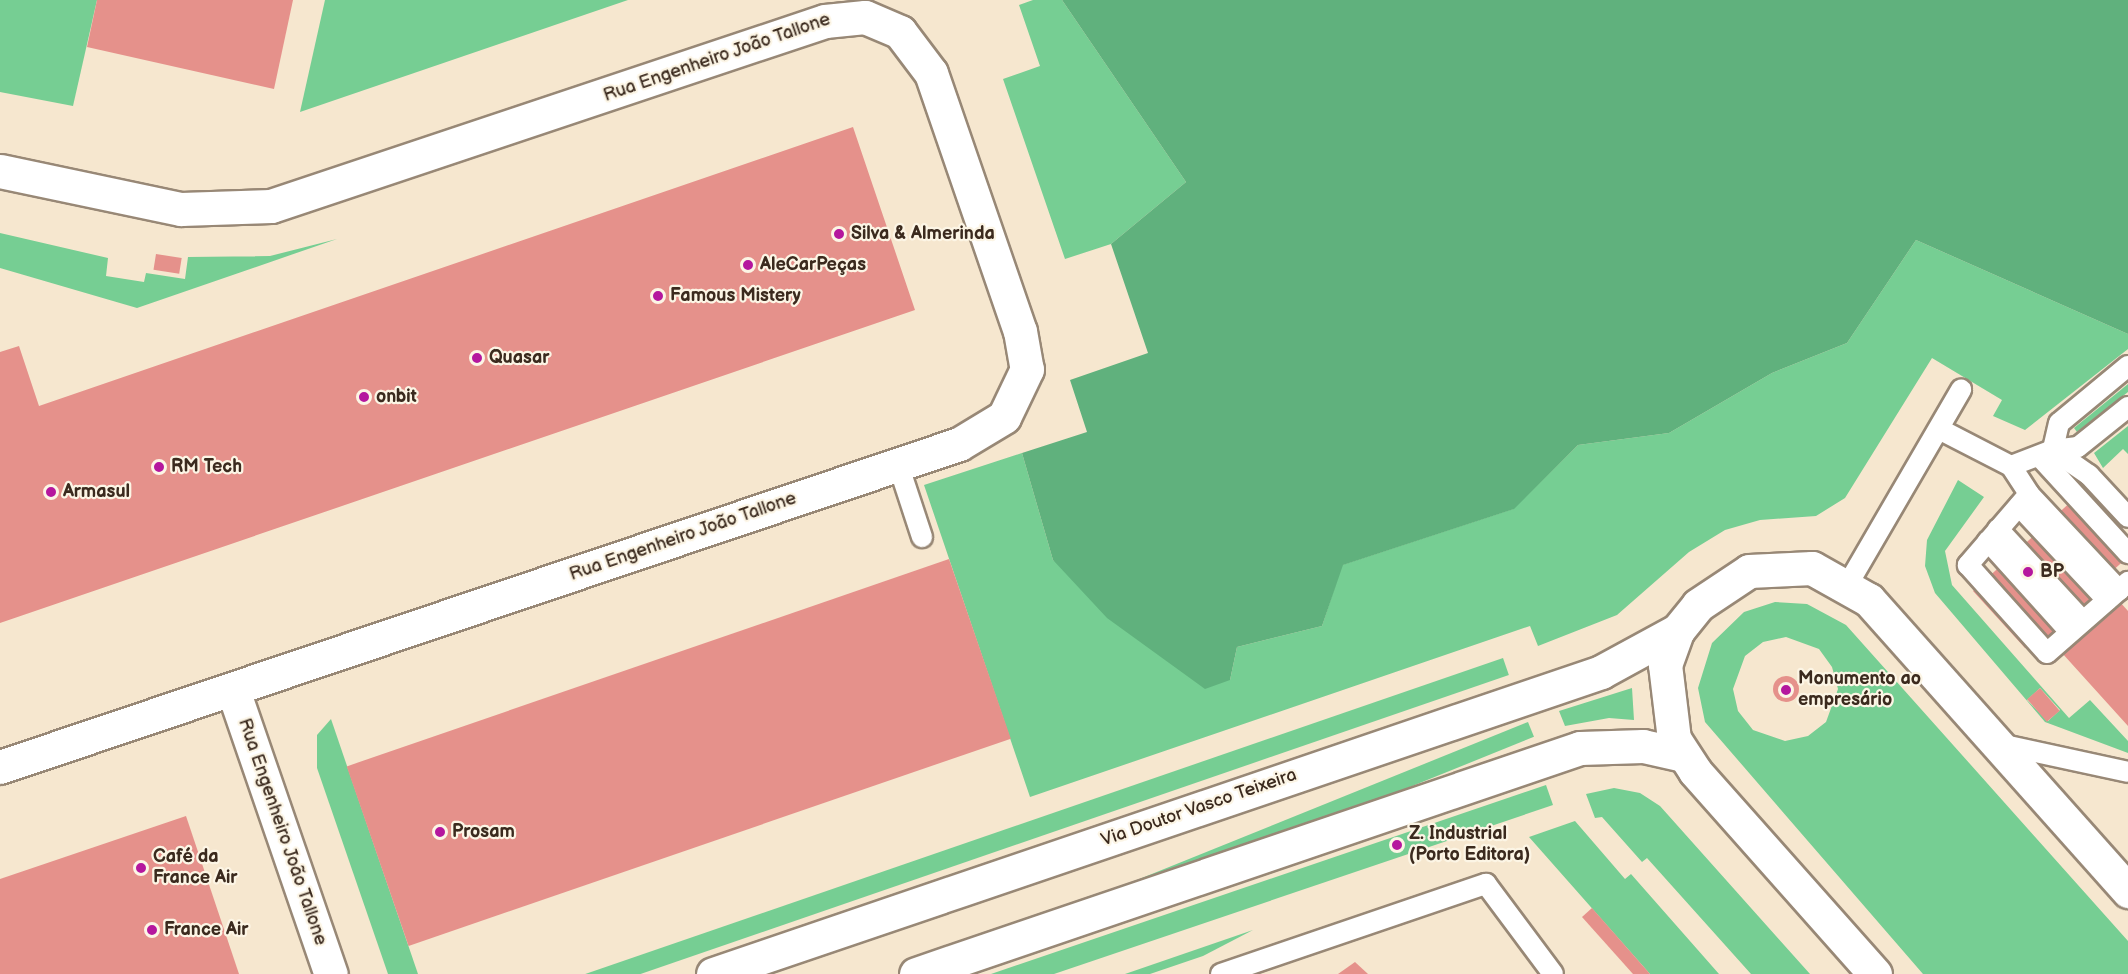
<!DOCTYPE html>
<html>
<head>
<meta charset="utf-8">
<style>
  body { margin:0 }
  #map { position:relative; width:2128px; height:974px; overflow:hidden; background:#f6e7cf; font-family:"Balsamiq Sans",sans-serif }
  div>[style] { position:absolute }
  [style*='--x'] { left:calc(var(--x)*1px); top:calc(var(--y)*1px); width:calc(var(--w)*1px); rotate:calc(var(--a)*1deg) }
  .green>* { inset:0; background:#76ce93; transform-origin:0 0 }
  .forest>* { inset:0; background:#60b17d }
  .building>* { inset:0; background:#e5918b; transform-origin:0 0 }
  .round { border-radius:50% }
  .roads { filter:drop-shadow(2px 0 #988876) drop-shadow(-2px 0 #988876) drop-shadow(0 2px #988876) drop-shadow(0 -2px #988876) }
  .service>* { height:20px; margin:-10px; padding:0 10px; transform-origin:10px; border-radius:10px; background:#fff }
  .minor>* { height:33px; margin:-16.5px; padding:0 16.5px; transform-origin:16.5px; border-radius:16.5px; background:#fff }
  .secondary>* { height:33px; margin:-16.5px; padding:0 16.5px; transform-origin:16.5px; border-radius:16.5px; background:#fff }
  .dots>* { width:16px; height:16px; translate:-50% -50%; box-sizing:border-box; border:3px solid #fcf5e5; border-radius:50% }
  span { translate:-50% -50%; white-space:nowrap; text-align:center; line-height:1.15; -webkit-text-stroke:4.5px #fcf5e5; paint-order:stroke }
  .street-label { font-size:18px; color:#3b2a1e }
  .poi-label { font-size:18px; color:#3b2a1e; font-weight:700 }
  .left { translate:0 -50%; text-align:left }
</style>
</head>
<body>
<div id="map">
  <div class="green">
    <i style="clip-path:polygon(0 0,97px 0,73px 106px,0 92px)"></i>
    <i style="clip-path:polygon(325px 0,628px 0,300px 112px)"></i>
    <i style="clip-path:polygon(1033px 0,1062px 0,1186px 182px,1111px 244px,1065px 259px,1003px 79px,1040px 66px,1019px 5px)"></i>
    <i style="clip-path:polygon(0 233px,108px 258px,106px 276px,144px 282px,146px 273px,185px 279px,188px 257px,270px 256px,337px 239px,137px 308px,0 268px)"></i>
    <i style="clip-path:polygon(1916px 240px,2128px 334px,2128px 349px,2025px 430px,1993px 416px,2002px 400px,1932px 358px,1845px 498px,1816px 516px,1760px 520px,1725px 530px,1689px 552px,1617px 615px,1538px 646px,1530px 626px,1030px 797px,924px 485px,1022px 453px,1053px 560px,1230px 680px,1237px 647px,1322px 626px,1342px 565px,1513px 509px,1578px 445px,1669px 433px,1772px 373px,1847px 343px)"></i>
    <i style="clip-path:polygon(2128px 384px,2128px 392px,2077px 432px,2074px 428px)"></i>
    <i style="clip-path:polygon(2128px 426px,2128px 454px,2123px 449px,2103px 468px,2094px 453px)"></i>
    <i style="clip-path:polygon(evenodd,1958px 480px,1984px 497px,1945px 551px,1952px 585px,2069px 718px,2090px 700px,2128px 741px,2128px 753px,2045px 722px,1935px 593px,1925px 566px,1927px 540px,1958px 480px,2040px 688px,2060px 710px,2048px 721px,2027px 700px,2040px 688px)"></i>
    <i style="clip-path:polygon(evenodd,1775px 602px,1807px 604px,1846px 625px,2128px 941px,2128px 974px,1923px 974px,1705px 722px,1698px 688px,1712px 643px,1744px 612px,1775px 602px,1786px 637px,1819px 649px,1832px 667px,1838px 689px,1826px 722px,1808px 736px,1785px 741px,1753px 730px,1738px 711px,1733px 689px,1745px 656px,1763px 642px,1786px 637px)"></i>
    <i style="left:1503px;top:658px;width:18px;height:974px;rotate:71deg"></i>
    <i style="clip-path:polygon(1632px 688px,1634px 720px,1609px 718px,1565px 726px,1559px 711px)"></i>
    <i style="clip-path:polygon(331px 719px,418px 974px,388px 974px,317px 768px,317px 735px)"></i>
    <i style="left:1528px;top:722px;width:16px;height:781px;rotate:68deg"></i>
    <i style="clip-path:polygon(1546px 785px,1553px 805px,1054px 974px,991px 974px)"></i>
    <i style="clip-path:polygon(1614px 788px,1640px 793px,1660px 806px,1810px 974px,1751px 974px,1647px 858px,1642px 862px,1602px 817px,1595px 818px,1586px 794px)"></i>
    <i style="clip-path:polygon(1575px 821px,1625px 879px,1631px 874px,1719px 974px,1650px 974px,1529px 837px)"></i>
    <i style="clip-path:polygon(1253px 930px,1203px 956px,1150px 974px,1125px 974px)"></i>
  </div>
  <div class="forest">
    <i style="clip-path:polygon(1062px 0,2128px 0,2128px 334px,1916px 240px,1847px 343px,1772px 373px,1669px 433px,1578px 445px,1514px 509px,1343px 565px,1322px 626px,1237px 647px,1230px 680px,1205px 689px,1107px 618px,1053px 560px,1022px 453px,1087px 432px,1070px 380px,1148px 353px,1111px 244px,1186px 182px)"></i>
  </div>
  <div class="building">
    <i style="clip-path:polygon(97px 0,293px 0,274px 89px,87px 47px)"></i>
    <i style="clip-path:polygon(853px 127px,915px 310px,0 623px,0 352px,19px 346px,39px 406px)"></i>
    <i style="left:156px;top:254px;width:26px;height:16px;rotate:9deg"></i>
    <i style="clip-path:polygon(2086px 488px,2128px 535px,2128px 557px,2101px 581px,2128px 611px,2128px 726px,2043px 632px,2025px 648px,1973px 591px)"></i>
    <i style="left:949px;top:559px;width:190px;height:637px;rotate:71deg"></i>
    <i class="round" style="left:1773px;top:676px;width:26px;height:26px"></i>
    <i style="left:2040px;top:688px;width:30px;height:17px;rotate:49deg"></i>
    <i style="clip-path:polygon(186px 816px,239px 974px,0 974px,0 879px)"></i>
    <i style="clip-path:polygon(1592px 908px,1650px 974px,1633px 974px,1582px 917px)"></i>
    <i style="clip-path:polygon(1355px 962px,1368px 974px,1338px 974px)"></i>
  </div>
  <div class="roads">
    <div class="service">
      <i style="--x:2128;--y:366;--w:89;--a:140.4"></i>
      <i style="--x:2059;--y:423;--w:28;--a:103"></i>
      <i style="--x:2053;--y:450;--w:25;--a:-7"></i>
      <i style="--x:2078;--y:447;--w:64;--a:-38.7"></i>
      <i style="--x:1939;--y:429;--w:81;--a:27.2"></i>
      <i style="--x:2011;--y:466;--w:45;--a:-20.9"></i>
      <i style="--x:2053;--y:450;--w:44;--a:34.8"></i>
      <i style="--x:2089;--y:475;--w:57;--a:47.1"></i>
      <i style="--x:2039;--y:456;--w:132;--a:47.5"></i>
      <i style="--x:898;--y:464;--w:77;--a:71.8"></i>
      <i style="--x:2011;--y:466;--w:33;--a:57"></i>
      <i style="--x:2029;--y:494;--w:132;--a:46.8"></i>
      <i style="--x:2029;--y:494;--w:94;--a:130.7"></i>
      <i style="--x:1968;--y:565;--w:118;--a:48.1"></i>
      <i style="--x:2047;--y:653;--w:108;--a:-41.2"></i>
      <i style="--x:2019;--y:506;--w:129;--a:46.9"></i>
      <i style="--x:1998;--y:529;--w:125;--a:47.3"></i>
      <i style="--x:1988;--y:541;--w:122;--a:48"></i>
      <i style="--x:1848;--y:584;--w:225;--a:-59.8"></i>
      <i style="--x:1999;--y:744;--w:132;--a:12.2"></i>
      <i style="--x:1221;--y:974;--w:280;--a:-18.8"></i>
      <i style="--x:1486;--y:884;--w:112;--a:53.3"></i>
    </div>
    <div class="minor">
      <i style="--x:0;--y:171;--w:185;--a:11.9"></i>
      <i style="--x:181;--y:209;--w:90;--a:-1.9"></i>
      <i style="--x:271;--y:206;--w:584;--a:-18.47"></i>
      <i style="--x:825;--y:21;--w:40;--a:-5.7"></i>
      <i style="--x:865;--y:17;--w:38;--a:23"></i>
      <i style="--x:900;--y:32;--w:51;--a:52.9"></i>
      <i style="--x:931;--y:73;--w:273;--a:71"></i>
      <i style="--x:1020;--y:331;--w:39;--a:80"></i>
      <i style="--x:1027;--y:369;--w:53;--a:115.6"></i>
      <i style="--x:1004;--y:417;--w:52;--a:149"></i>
      <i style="--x:959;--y:444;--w:1012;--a:161.39"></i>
      <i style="--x:233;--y:690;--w:300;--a:71"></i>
    </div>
    <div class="secondary">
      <i style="--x:713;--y:974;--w:938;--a:-18.78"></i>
      <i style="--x:1601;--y:672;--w:88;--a:-28.6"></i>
      <i style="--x:916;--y:974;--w:701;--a:-18.8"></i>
      <i style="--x:1580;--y:748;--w:63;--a:-1.8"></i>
      <i style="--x:1643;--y:746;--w:42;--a:12.4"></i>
      <i style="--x:1875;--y:974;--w:271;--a:-131.6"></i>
      <i style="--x:1695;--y:771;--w:38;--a:-123"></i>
      <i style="--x:1674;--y:739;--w:75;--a:-96.9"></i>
      <i style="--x:1665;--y:665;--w:37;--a:-70"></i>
      <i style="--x:1678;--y:630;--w:32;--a:-51"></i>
      <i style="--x:1698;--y:605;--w:61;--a:-33.7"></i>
      <i style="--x:1749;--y:571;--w:63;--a:-2.7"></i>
      <i style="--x:1812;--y:568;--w:65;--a:29.3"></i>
      <i style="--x:1869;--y:600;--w:390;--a:48.3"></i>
    </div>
  </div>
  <div class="dots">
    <i style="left:839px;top:234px;background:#b5179e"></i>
    <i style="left:748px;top:265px;background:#b5179e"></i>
    <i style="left:658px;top:296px;background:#b5179e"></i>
    <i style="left:477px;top:358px;background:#b5179e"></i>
    <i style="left:364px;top:397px;background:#b5179e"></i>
    <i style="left:159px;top:467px;background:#b5179e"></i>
    <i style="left:51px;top:492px;background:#b5179e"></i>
    <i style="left:2028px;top:572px;background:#b5179e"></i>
    <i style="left:1786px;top:690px;background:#b5179e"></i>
    <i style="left:440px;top:832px;background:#b5179e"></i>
    <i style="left:1397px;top:845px;background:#b5179e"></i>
    <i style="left:141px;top:868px;background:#b5179e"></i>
    <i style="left:152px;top:930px;background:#b5179e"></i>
  </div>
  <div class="street-label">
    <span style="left:717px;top:58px;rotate:-19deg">Rua Engenheiro João Tallone</span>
    <span style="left:683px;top:537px;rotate:-19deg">Rua Engenheiro João Tallone</span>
    <span style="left:1199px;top:808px;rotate:-19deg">Via Doutor Vasco Teixeira</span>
    <span style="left:282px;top:832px;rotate:71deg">Rua Engenheiro João Tallone</span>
  </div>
  <div class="poi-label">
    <span class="left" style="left:851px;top:234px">Silva &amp; Almerinda</span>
    <span class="left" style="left:760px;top:265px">AleCarPeças</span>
    <span class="left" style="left:670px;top:296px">Famous Mistery</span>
    <span class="left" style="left:489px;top:358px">Quasar</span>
    <span class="left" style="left:376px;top:397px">onbit</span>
    <span class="left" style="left:171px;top:467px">RM Tech</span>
    <span class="left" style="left:63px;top:492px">Armasul</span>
    <span class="left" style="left:2040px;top:572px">BP</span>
    <span class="left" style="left:1798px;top:690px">Monumento ao<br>empresário</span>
    <span class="left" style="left:452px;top:832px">Prosam</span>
    <span class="left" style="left:1409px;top:845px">Z. Industrial<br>(Porto Editora)</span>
    <span class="left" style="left:153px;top:868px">Café da<br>France Air</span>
    <span class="left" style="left:164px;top:930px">France Air</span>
  </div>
</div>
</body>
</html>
